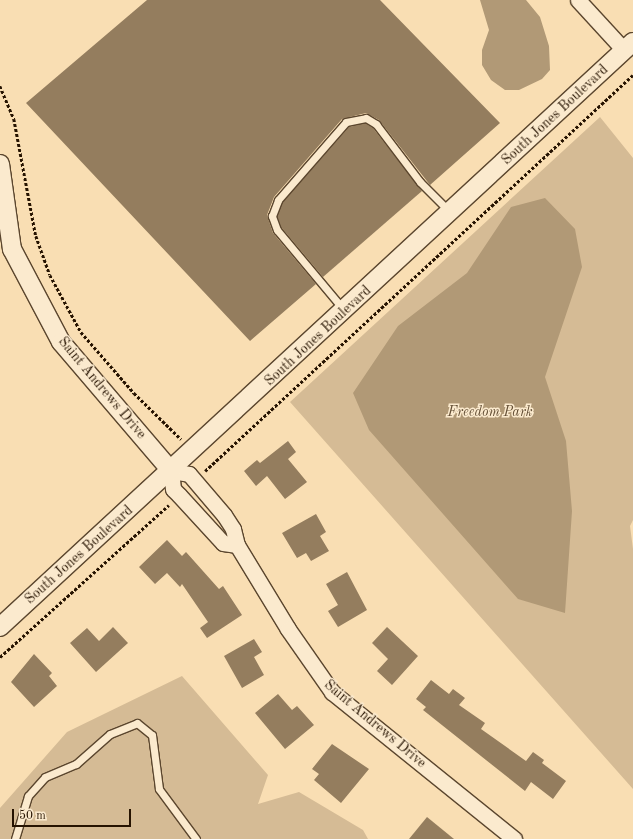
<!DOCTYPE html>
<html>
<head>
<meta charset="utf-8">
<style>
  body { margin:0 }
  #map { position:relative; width:633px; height:839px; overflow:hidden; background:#f9deb3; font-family:"Old Standard TT",serif }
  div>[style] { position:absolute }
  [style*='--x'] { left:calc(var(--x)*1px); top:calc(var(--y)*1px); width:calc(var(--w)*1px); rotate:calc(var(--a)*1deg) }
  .green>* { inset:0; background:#d5bb95 }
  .water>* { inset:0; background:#b19976 }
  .building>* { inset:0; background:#947d5e }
  .path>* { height:2.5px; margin-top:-1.25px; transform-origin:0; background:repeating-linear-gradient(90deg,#261301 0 3px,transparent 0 5px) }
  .roads { filter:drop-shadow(1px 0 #5b462e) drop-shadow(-1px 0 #5b462e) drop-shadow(0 1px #5b462e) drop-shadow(0 -1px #5b462e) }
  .service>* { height:7px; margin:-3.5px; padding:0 3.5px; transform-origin:3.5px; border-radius:3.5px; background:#fbeace }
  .minor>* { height:15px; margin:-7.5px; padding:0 7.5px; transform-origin:7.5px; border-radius:7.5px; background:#fbeace }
  .tertiary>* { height:18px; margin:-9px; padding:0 9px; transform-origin:9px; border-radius:9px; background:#fbeace }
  span { translate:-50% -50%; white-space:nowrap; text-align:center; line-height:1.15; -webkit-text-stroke:3px #fbeace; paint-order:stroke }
  .street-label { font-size:14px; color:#261301 }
  .park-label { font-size:14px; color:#634e35; font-style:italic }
  .scale { position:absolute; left:12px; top:809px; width:119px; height:18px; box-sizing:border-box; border:2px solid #261301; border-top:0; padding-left:5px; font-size:12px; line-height:14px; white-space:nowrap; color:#261301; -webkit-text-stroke:3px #fbeace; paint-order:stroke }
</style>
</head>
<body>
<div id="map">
  <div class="green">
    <i style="clip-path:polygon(600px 117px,633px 158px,633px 520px,630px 526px,633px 549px,633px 789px,290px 402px)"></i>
    <i style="clip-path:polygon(182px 676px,268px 775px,258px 804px,299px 792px,363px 830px,368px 839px,0 839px,0 808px,67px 732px)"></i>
  </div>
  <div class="water">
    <i style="clip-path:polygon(480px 0,526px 0,540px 17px,549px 46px,550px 70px,542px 79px,519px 90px,505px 90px,491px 80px,482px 65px,482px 50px,489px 30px)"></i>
    <i style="clip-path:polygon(545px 198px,575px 229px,582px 267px,545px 377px,566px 441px,572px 511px,565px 613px,518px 599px,369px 430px,353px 393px,398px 326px,467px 273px,511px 207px)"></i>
  </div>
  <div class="building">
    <i style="clip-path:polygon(147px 0,380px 0,500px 123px,430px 185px,379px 120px,366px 113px,342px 119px,274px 197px,267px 215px,273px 233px,316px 284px,250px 341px,26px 103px)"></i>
    <i style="clip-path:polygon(365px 123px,373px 128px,422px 191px,323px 277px,281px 227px,277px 216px,282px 203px,349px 127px)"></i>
    <i style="clip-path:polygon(288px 441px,296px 452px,288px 459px,307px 482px,285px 499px,267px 476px,256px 486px,244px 471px,257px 460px,260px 463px)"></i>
    <i style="clip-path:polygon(316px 514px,326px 532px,320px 536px,329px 551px,311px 561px,306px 553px,297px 558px,282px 533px)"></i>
    <i style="clip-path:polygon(167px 540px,182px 556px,186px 552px,219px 589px,223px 586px,242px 615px,207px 638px,200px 628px,208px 622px,182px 584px,180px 587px,167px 573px,155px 584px,139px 567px)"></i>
    <i style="clip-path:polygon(347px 572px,367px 610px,338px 627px,328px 611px,338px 605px,326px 584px)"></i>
    <i style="clip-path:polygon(113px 627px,128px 643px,96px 672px,70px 643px,87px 628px,99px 641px)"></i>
    <i style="clip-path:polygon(387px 627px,418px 656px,392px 685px,377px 671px,388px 659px,372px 643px)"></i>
    <i style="clip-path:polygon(254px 639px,262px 652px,254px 657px,264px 675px,242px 688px,224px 656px)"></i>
    <i style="clip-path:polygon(34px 654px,52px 673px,49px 676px,57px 686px,34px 707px,11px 682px)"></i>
    <i style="clip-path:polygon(431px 680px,449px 694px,453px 689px,465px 698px,459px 705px,485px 723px,481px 729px,526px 761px,533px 752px,544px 760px,542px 763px,566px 781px,553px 799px,531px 782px,525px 791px,423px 710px,426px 707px,416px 699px)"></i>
    <i style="clip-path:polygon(278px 694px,292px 710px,297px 706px,314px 725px,285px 749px,255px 713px)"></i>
    <i style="clip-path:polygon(332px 744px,369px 769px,341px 803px,314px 780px,319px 774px,312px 769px)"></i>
    <i style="clip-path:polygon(427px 817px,454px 839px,409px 839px)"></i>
  </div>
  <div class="path">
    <i style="--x:0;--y:86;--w:36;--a:67"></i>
    <i style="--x:14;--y:119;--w:119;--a:79.4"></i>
    <i style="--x:36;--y:236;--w:41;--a:70.3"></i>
    <i style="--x:50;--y:275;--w:65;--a:61.5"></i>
    <i style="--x:81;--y:332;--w:81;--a:49"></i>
    <i style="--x:134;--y:393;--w:66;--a:44.4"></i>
    <i style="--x:205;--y:471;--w:583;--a:-42.78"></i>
    <i style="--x:0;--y:657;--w:227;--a:-42"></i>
  </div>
  <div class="roads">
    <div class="service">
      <i style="--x:344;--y:310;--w:104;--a:-129.9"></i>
      <i style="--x:277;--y:230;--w:15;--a:-110"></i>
      <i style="--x:272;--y:216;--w:17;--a:-69"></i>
      <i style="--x:278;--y:200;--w:103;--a:-48.9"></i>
      <i style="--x:346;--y:122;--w:20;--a:-11"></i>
      <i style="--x:366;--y:118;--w:12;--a:31"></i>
      <i style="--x:376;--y:124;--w:73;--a:52.8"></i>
      <i style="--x:420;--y:182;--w:41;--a:45"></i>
      <i style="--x:15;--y:839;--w:45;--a:-73.2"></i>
      <i style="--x:28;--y:796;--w:25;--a:-48"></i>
      <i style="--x:45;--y:777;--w:34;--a:-23"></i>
      <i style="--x:76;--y:764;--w:45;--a:-41.4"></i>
      <i style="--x:110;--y:734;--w:29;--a:-22"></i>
      <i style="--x:137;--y:723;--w:19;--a:39"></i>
      <i style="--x:152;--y:735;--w:54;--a:82.6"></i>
      <i style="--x:159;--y:789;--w:62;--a:53.5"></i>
    </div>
    <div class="minor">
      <i style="--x:578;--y:0;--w:68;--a:47.4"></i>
      <i style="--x:237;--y:545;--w:14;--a:-172"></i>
      <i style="--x:223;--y:543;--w:65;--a:-132.5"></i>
      <i style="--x:179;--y:495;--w:8;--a:-135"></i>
      <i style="--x:173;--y:489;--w:18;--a:-96"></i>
      <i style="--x:171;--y:471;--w:18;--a:9"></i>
      <i style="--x:189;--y:474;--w:54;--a:49.5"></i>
      <i style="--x:224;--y:515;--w:17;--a:57"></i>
      <i style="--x:233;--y:529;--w:16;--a:76"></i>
      <i style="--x:237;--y:545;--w:98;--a:58.7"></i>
      <i style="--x:288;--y:629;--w:77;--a:55.1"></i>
      <i style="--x:332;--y:692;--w:234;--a:38.9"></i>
    </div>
    <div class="tertiary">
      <i style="--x:0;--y:164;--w:86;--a:82"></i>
      <i style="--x:12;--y:249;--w:105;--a:62.2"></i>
      <i style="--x:61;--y:342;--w:170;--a:49.5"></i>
      <i style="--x:0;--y:627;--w:862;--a:-42.74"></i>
    </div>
  </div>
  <div class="street-label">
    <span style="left:555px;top:115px;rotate:-43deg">South Jones Boulevard</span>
    <span style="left:318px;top:336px;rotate:-43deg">South Jones Boulevard</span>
    <span style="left:102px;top:388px;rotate:50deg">Saint Andrews Drive</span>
    <span style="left:79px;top:555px;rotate:-42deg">South Jones Boulevard</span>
    <span style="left:375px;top:724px;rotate:40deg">Saint Andrews Drive</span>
  </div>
  <div class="park-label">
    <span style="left:490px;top:412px">Freedom Park</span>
  </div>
  <div class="scale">50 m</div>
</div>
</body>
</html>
